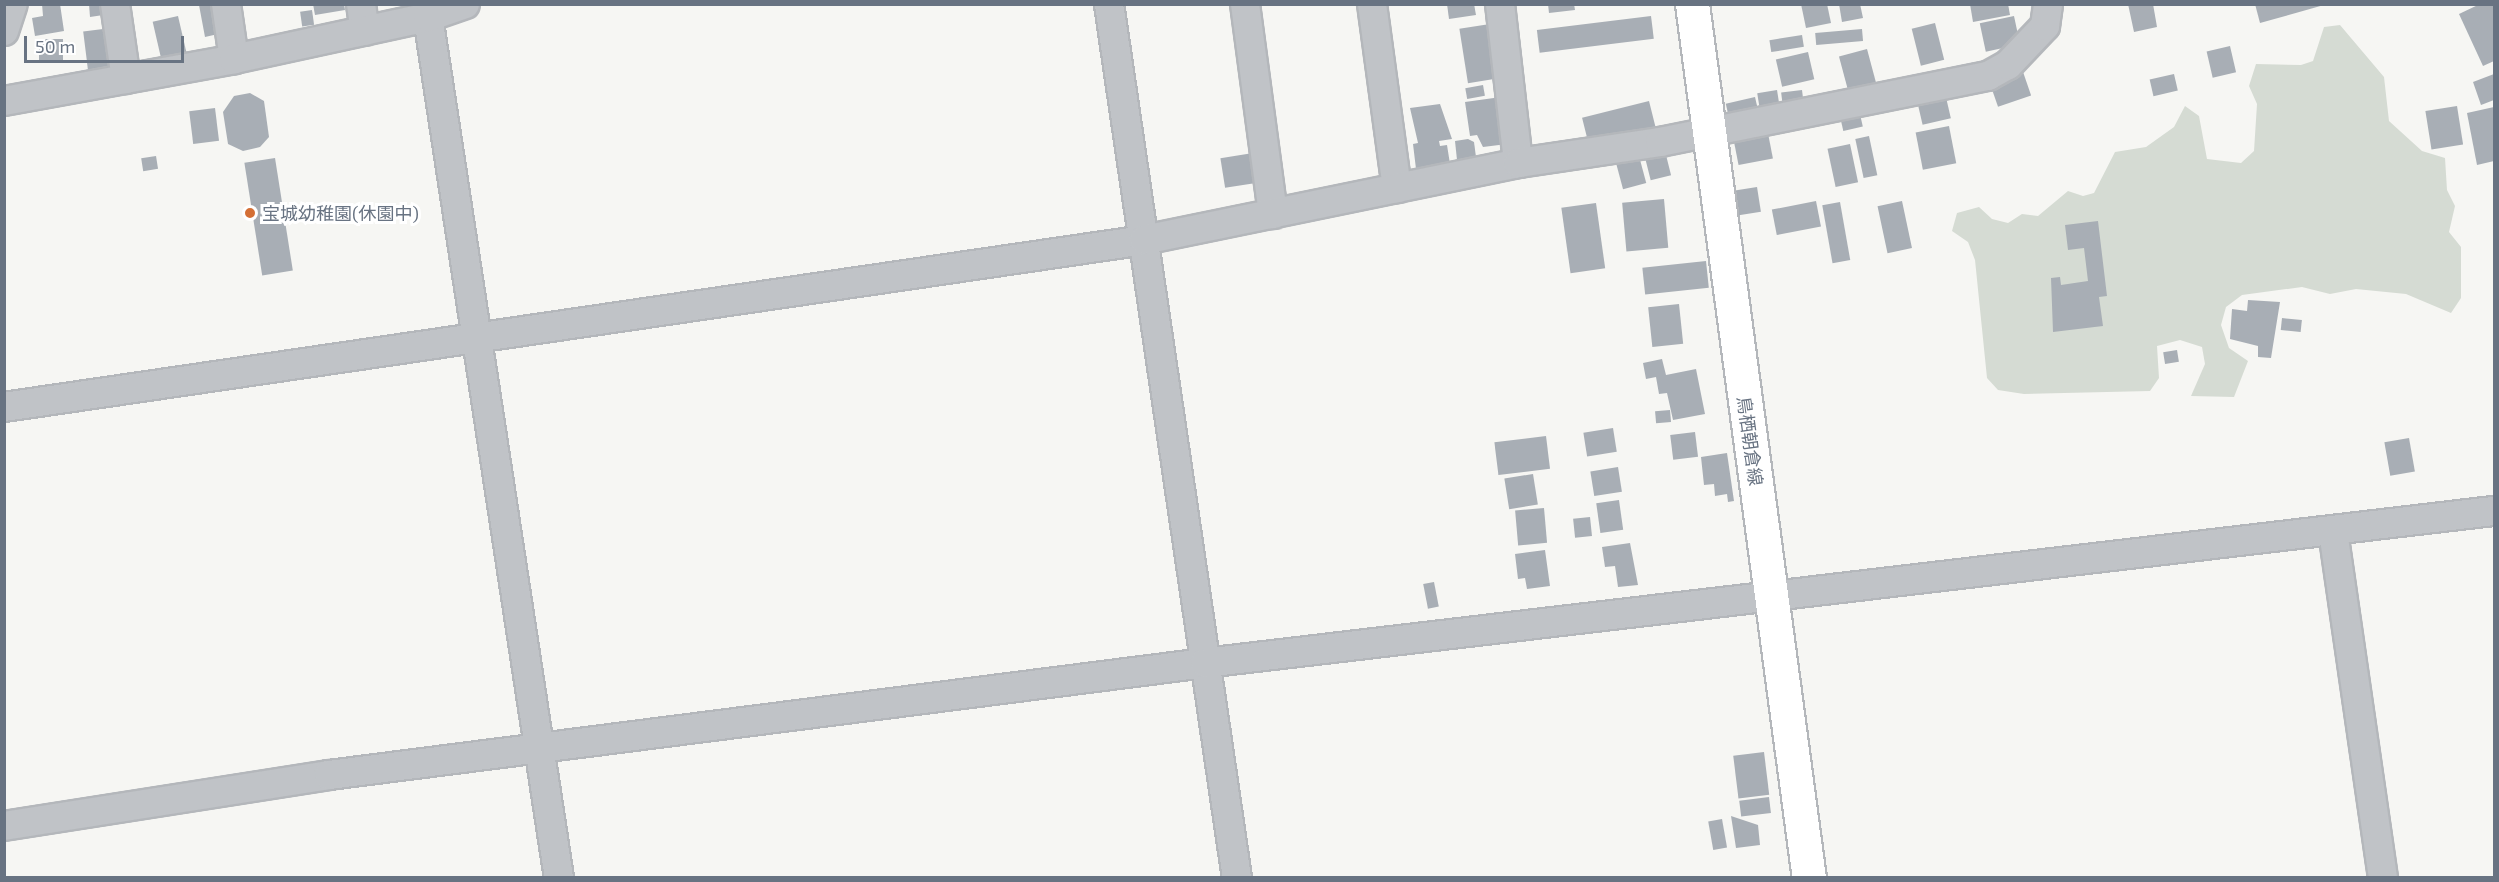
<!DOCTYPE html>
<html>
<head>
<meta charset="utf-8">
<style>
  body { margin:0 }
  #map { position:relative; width:2499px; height:882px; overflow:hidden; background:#f6f6f3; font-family:"Exo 2","Noto Sans JP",sans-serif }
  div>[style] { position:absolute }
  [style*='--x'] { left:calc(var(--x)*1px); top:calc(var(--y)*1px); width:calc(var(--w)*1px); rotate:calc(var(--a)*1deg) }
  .green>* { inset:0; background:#d5dbd3 }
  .building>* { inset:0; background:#a8aeb5; transform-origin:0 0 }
  .roads { filter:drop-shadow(2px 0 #b4b7bb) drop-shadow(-2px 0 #b4b7bb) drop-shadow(0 2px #b4b7bb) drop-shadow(0 -2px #b4b7bb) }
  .minor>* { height:28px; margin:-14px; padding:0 14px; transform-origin:14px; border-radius:14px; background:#c0c3c7 }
  .major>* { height:33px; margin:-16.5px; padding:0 16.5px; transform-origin:16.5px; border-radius:16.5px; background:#fff }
  .dots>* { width:16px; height:16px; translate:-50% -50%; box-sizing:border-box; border:3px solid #fff; border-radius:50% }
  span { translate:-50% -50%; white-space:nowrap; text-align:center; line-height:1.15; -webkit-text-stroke:6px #fff; paint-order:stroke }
  .poi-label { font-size:18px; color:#687382 }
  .left { translate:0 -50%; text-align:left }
  .street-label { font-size:18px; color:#687382 }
  .frame { position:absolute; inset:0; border:6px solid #687382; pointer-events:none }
  .scale { position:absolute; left:24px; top:36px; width:160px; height:27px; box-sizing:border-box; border:3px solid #687382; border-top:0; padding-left:8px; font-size:18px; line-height:21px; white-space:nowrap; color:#687382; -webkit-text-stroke:4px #fff; paint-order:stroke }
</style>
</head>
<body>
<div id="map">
  <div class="green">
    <i style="clip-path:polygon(2340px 25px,2384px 77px,2389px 121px,2422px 151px,2445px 158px,2447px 190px,2455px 206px,2449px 232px,2461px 247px,2461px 298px,2451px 313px,2406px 294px,2356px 289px,2330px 294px,2302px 287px,2242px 295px,2226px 307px,2221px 325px,2229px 348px,2248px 361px,2234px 397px,2191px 396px,2205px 364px,2202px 347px,2180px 340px,2157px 346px,2159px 378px,2150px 391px,2024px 394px,1998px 390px,1987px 378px,1975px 260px,1968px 242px,1952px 231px,1957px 213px,1979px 207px,1992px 219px,2008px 223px,2022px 214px,2038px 216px,2068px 191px,2083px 196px,2094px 193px,2115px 152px,2146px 147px,2174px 127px,2185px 106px,2199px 116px,2207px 159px,2241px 163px,2254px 151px,2257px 104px,2249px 86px,2256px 64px,2301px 65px,2313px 61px,2324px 27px)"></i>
  </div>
  <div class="building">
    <i style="clip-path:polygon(42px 4px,60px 4px,64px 31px,35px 36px,32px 18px,43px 16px)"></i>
    <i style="clip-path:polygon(89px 4px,109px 4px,110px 14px,90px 17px)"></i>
    <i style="clip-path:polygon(313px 4px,344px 4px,345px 10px,315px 15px)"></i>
    <i style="clip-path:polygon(1447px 4px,1474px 4px,1476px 15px,1449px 19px)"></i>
    <i style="clip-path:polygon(1548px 4px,1574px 4px,1575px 10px,1549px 13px)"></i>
    <i style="clip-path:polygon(1801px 4px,1827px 4px,1831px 23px,1806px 28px)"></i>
    <i style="clip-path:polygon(1839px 4px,1860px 4px,1863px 18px,1842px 22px)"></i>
    <i style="clip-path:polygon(1970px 4px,2008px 4px,2010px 15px,1973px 22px)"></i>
    <i style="clip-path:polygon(2128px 4px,2153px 4px,2157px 27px,2134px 32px)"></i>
    <i style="clip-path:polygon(2255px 4px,2324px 4px,2324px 5px,2260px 23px)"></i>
    <i style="clip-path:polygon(2480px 4px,2494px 4px,2494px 61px,2483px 66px,2459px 14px)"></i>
    <i style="clip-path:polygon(199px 5px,222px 5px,227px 32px,205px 37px)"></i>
    <i style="left:312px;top:10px;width:15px;height:12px;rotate:82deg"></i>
    <i style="left:178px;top:16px;width:44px;height:26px;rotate:77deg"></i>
    <i style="left:1651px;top:16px;width:23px;height:115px;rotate:83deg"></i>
    <i style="left:2014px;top:16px;width:29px;height:35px;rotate:78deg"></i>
    <i style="left:1935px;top:23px;width:38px;height:24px;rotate:76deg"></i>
    <i style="left:1490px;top:24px;width:55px;height:31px;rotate:81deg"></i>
    <i style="left:111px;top:28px;width:39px;height:28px;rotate:83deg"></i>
    <i style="left:1862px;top:29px;width:12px;height:47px;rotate:85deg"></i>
    <i style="left:1802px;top:35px;width:12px;height:33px;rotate:81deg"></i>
    <i style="left:63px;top:39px;width:21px;height:24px;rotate:90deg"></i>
    <i style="left:2230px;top:46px;width:27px;height:24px;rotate:77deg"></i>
    <i style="left:1867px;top:49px;width:39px;height:29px;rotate:75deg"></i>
    <i style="left:1808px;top:52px;width:28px;height:33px;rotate:77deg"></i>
    <i style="left:2022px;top:69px;width:28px;height:35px;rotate:71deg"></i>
    <i style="left:2174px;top:74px;width:17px;height:25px;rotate:77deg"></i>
    <i style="clip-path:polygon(2494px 74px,2494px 100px,2481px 105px,2473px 82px)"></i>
    <i style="left:1483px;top:85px;width:11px;height:18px;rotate:80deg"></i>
    <i style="left:1777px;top:90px;width:20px;height:20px;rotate:81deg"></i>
    <i style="left:1802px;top:90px;width:16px;height:21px;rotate:83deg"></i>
    <i style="clip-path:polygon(250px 93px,264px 101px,269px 137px,260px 147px,243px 151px,228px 144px,223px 112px,234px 96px)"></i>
    <i style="left:1945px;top:93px;width:26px;height:29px;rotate:77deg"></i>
    <i style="clip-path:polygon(1501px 97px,1507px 144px,1483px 147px,1477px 135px,1470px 136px,1465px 102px)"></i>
    <i style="left:1755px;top:97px;width:17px;height:30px;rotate:77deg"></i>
    <i style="left:1649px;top:101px;width:30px;height:69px;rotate:76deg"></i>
    <i style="clip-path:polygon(1440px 104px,1452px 139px,1439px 141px,1440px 146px,1447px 145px,1450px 164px,1416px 169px,1413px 144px,1418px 143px,1410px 108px)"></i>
    <i style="left:2457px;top:106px;width:39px;height:32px;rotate:81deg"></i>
    <i style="clip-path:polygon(2494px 107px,2494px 161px,2477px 165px,2467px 113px)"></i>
    <i style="left:215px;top:108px;width:33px;height:26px;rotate:83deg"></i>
    <i style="left:1859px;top:110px;width:17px;height:20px;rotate:77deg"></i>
    <i style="left:1949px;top:126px;width:38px;height:34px;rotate:79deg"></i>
    <i style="left:1767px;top:128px;width:31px;height:35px;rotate:79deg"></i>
    <i style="left:1869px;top:136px;width:40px;height:14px;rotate:78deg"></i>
    <i style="clip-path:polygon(1468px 139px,1474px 142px,1476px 157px,1457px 160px,1455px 141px)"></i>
    <i style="left:1850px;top:144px;width:39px;height:23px;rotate:78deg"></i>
    <i style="left:1665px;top:151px;width:25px;height:21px;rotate:76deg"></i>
    <i style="left:1253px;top:153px;width:30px;height:33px;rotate:81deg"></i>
    <i style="left:156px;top:156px;width:13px;height:15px;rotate:81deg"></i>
    <i style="left:1639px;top:156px;width:28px;height:24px;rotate:75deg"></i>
    <i style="left:275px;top:158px;width:114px;height:31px;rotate:81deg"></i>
    <i style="left:1757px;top:187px;width:25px;height:32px;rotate:81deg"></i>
    <i style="left:1664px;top:199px;width:49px;height:42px;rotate:85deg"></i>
    <i style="left:1816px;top:201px;width:26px;height:45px;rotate:79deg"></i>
    <i style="left:1902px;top:201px;width:48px;height:25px;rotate:78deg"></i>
    <i style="left:1840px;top:202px;width:59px;height:18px;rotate:80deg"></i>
    <i style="left:1596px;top:203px;width:66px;height:35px;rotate:82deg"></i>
    <i style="clip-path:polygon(2098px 221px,2107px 296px,2099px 297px,2103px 326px,2053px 332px,2051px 278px,2060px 277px,2061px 285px,2088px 281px,2084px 248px,2068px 250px,2065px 225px)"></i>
    <i style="left:1706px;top:261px;width:27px;height:64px;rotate:84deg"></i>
    <i style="clip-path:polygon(2248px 300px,2280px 302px,2271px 358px,2258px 357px,2258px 346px,2230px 339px,2232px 309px,2247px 311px)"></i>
    <i style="left:1679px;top:304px;width:40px;height:31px;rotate:84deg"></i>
    <i style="left:2282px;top:318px;width:20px;height:12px;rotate:6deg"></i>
    <i style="left:2177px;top:350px;width:12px;height:14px;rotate:81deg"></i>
    <i style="clip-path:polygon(1662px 359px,1666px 375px,1696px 369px,1705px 414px,1673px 420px,1667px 393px,1659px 394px,1656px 377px,1646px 379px,1643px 363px)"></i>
    <i style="left:1670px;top:410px;width:12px;height:15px;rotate:85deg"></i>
    <i style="left:1613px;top:428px;width:24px;height:30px;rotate:81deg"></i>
    <i style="left:1695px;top:432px;width:25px;height:25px;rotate:83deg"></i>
    <i style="left:1546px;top:436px;width:33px;height:52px;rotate:83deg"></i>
    <i style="left:2409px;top:438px;width:34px;height:25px;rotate:80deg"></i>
    <i style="clip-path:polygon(1727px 453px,1734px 501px,1728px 502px,1727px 494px,1715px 496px,1714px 484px,1704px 485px,1701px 457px)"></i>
    <i style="left:1618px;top:467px;width:25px;height:28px;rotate:81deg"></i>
    <i style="left:1533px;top:474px;width:31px;height:29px;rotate:81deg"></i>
    <i style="left:1619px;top:500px;width:30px;height:23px;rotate:82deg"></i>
    <i style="left:1544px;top:508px;width:35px;height:29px;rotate:85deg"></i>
    <i style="left:1590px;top:517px;width:19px;height:17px;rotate:84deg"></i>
    <i style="clip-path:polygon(1630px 543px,1638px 585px,1618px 587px,1615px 566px,1605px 567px,1602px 547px)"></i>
    <i style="clip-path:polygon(1545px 550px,1550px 586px,1527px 589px,1525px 578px,1518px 579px,1515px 554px)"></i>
    <i style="left:1434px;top:582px;width:25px;height:11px;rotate:79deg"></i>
    <i style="left:1764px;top:752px;width:43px;height:31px;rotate:83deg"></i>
    <i style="left:1769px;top:797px;width:16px;height:30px;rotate:83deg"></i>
    <i style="clip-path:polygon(1731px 816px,1758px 825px,1760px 845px,1736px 848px)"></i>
    <i style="left:1722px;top:819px;width:29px;height:14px;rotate:80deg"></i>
  </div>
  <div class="roads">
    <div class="minor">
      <i style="--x:115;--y:4;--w:76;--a:81.7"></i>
      <i style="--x:226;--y:4;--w:56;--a:81.7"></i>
      <i style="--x:361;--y:4;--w:27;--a:82"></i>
      <i style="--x:1109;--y:4;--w:883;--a:81.67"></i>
      <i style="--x:1245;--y:4;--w:212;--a:82.4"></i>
      <i style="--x:1372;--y:4;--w:186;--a:82.3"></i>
      <i style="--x:1500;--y:4;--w:160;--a:83.5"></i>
      <i style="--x:428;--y:17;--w:871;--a:81.35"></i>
      <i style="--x:4;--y:31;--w:28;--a:-72"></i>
      <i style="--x:4;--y:101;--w:234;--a:-10.3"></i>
      <i style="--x:234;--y:59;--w:198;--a:-12.2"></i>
      <i style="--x:428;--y:17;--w:39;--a:-19"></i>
      <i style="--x:4;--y:407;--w:1152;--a:-8.33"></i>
      <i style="--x:1144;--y:240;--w:382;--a:-11.6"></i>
      <i style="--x:1518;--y:163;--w:144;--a:-8.4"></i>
      <i style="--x:1660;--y:142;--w:335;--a:-11.4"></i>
      <i style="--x:1988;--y:76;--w:23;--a:-29"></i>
      <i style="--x:2008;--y:65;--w:54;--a:-46.5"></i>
      <i style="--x:2045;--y:26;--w:22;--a:-82"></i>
      <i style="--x:2333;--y:531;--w:351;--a:81.8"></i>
      <i style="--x:4;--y:826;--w:329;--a:-8.9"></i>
      <i style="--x:329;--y:775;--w:883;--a:-7.29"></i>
      <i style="--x:1205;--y:663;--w:1298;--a:-6.73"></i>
    </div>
    <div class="major">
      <i style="--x:1692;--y:4;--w:882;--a:82.38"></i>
    </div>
  </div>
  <div class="dots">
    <i style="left:250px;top:213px;background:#d46f35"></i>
  </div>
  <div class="poi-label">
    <span class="left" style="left:262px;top:213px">宝城幼稚園(休園中)</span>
  </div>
  <div class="street-label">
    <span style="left:1750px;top:441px;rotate:82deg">鳥栖朝倉線</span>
  </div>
  <div class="frame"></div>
  <div class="scale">50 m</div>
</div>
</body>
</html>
